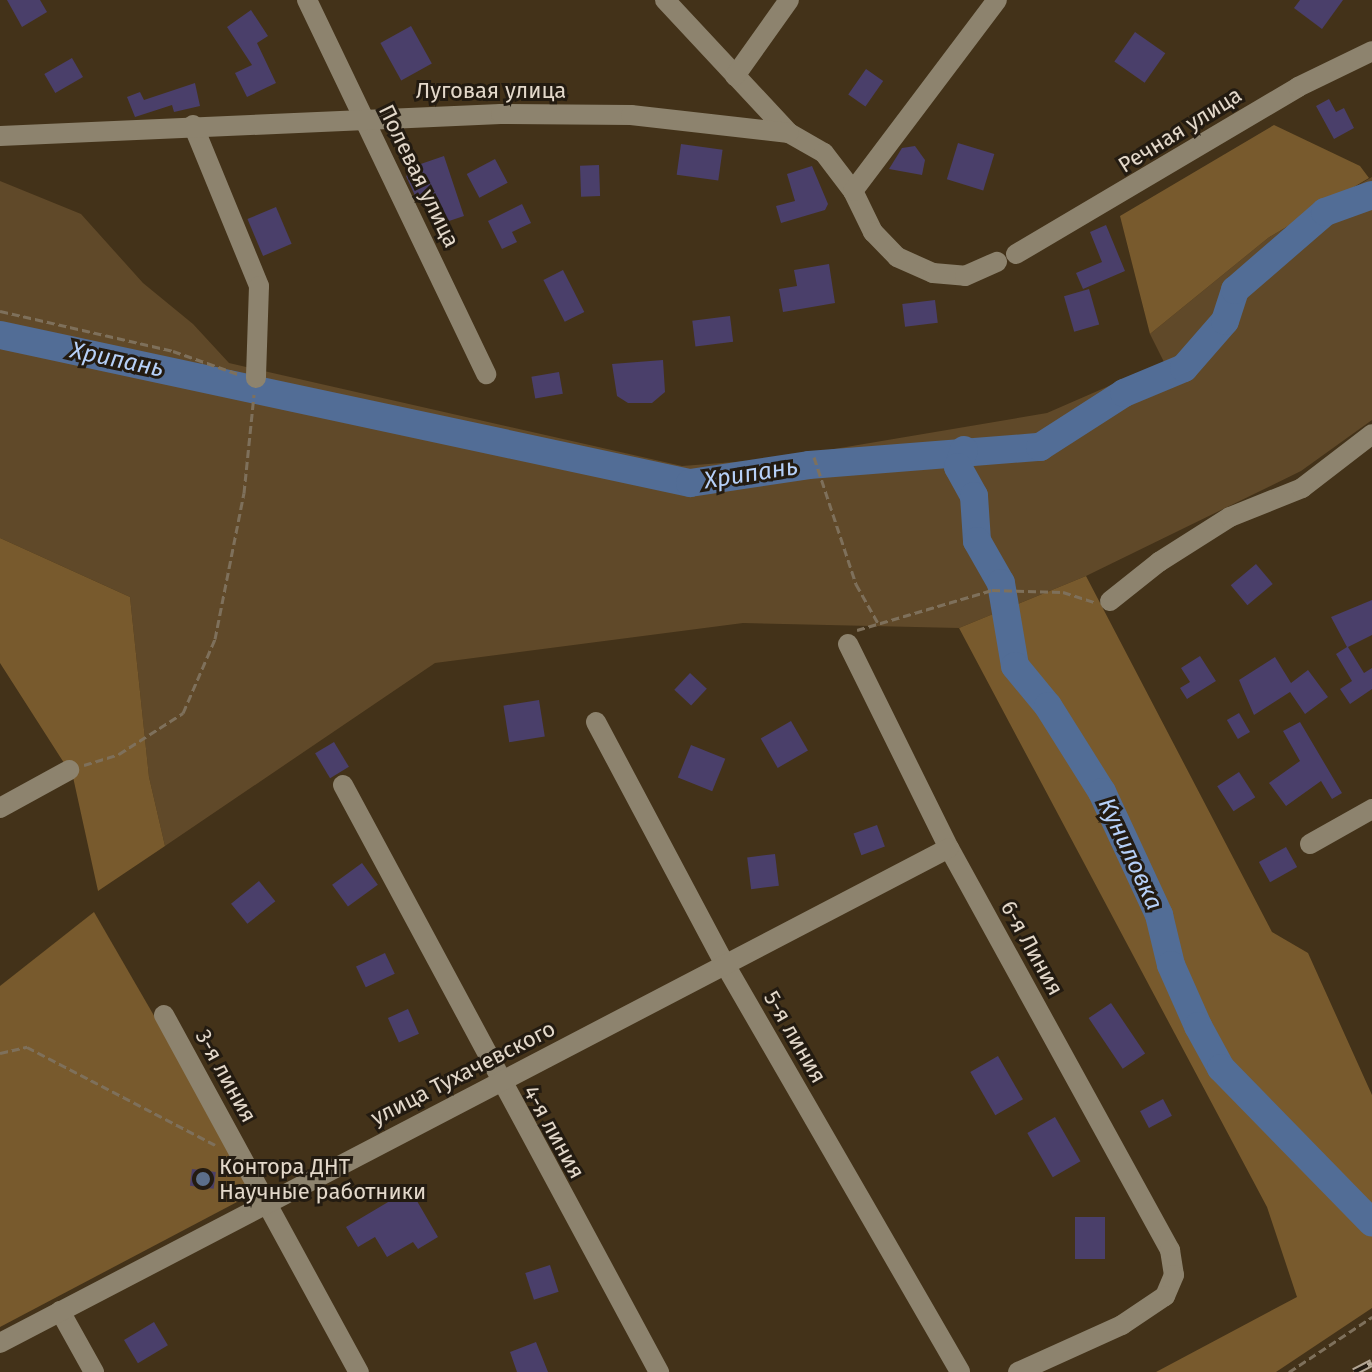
<!DOCTYPE html>
<html>
<head>
<meta charset="utf-8">
<style>
  body { margin:0 }
  #map { position:relative; width:1372px; height:1372px; overflow:hidden; background:#433219; font-family:"Fira Sans",sans-serif }
  div>[style] { position:absolute }
  [style*='--x'] { left:calc(var(--x)*1px); top:calc(var(--y)*1px); width:calc(var(--w)*1px); rotate:calc(var(--a)*1deg) }
  .green>* { inset:0; background:#604929 }
  .forest>* { inset:0; background:#785a2d }
  .river>* { height:28px; margin:-14px; padding:0 14px; transform-origin:14px; border-radius:14px; background:#526d96 }
  .building>* { inset:0; background:#4a3f6a; transform-origin:0 0 }
  .path>* { height:3px; margin-top:-1.5px; transform-origin:0; background:repeating-linear-gradient(90deg,#7e705b 0 8px,transparent 0 12px) }
  .minor>* { height:20px; margin:-10px; padding:0 10px; transform-origin:10px; border-radius:10px; background:#8d836e }
  .rail>* { height:8px; margin-top:-4px; transform-origin:0; background:repeating-linear-gradient(90deg,#231b11 0 15px,#b3a695 0 30px); box-sizing:border-box; border-block:2px solid #b3a695 }
  .dots>* { width:22px; height:22px; translate:-50% -50%; box-sizing:border-box; border:4px solid #231b11; border-radius:50% }
  span { translate:-50% -50%; white-space:nowrap; text-align:center; line-height:1.15; -webkit-text-stroke:6px #231b11; paint-order:stroke }
  .street-label { font-size:22px; color:#e3d8ca }
  .poi-label { font-size:22px; color:#e3d8ca }
  .left { translate:0 -50%; text-align:left }
  .water-label { font-size:24px; color:#b6d0f8; font-style:italic }
</style>
</head>
<body>
<div id="map">
  <div class="green">
    <i style="clip-path:polygon(1372px 177px,1372px 420px,1301px 471px,1086px 576px,959px 628px,743px 623px,435px 663px,165px 846px,149px 777px,130px 597px,0 538px,0 181px,81px 214px,143px 283px,193px 324px,229px 363px,682px 466px,775px 459px,1047px 413px,1164px 362px,1150px 334px,1268px 238px)"></i>
  </div>
  <div class="forest">
    <i style="clip-path:polygon(1274px 125px,1360px 166px,1369px 178px,1268px 238px,1150px 334px,1120px 216px)"></i>
    <i style="clip-path:polygon(0 538px,130px 597px,149px 777px,165px 846px,98px 891px,73px 777px,0 663px)"></i>
    <i style="clip-path:polygon(1086px 576px,1272px 932px,1308px 953px,1372px 1095px,1372px 1308px,1276px 1372px,1156px 1372px,1297px 1297px,1267px 1207px,959px 628px)"></i>
    <i style="clip-path:polygon(94px 912px,256px 1192px,0 1327px,0 986px)"></i>
  </div>
  <div class="river">
    <i style="--x:0;--y:335;--w:706;--a:12.11"></i>
    <i style="--x:690;--y:483;--w:120;--a:-8.6"></i>
    <i style="--x:809;--y:465;--w:232;--a:-4.5"></i>
    <i style="--x:1040;--y:447;--w:100;--a:-32.7"></i>
    <i style="--x:1124;--y:393;--w:65;--a:-22.6"></i>
    <i style="--x:1184;--y:368;--w:62;--a:-48.9"></i>
    <i style="--x:1225;--y:321;--w:33;--a:-72"></i>
    <i style="--x:1235;--y:290;--w:119;--a:-40.9"></i>
    <i style="--x:1325;--y:212;--w:50;--a:-19.9"></i>
    <i style="--x:964;--y:450;--w:18;--a:109"></i>
    <i style="--x:958;--y:467;--w:33;--a:61"></i>
    <i style="--x:974;--y:496;--w:45;--a:86.2"></i>
    <i style="--x:977;--y:541;--w:48;--a:60.3"></i>
    <i style="--x:1001;--y:583;--w:84;--a:80.4"></i>
    <i style="--x:1015;--y:666;--w:52;--a:50.5"></i>
    <i style="--x:1048;--y:706;--w:102;--a:57.9"></i>
    <i style="--x:1102;--y:792;--w:136;--a:65.1"></i>
    <i style="--x:1159;--y:915;--w:51;--a:76.5"></i>
    <i style="--x:1171;--y:965;--w:67;--a:66.1"></i>
    <i style="--x:1198;--y:1026;--w:48;--a:61.3"></i>
    <i style="--x:1221;--y:1068;--w:216;--a:45.7"></i>
  </div>
  <div class="building">
    <i style="clip-path:polygon(7px 0,40px 0,47px 12px,22px 27px)"></i>
    <i style="clip-path:polygon(1300px 0,1343px 0,1322px 29px,1294px 8px)"></i>
    <i style="clip-path:polygon(251px 10px,268px 36px,257px 43px,276px 83px,247px 97px,235px 73px,252px 65px,227px 27px)"></i>
    <i style="left:411px;top:26px;width:43px;height:35px;rotate:61deg"></i>
    <i style="left:1135px;top:32px;width:37px;height:36px;rotate:35deg"></i>
    <i style="left:72px;top:58px;width:22px;height:32px;rotate:60deg"></i>
    <i style="left:866px;top:69px;width:21px;height:31px;rotate:35deg"></i>
    <i style="clip-path:polygon(195px 83px,200px 106px,174px 112px,172px 105px,135px 117px,127px 97px,140px 92px,144px 100px)"></i>
    <i style="clip-path:polygon(1329px 99px,1336px 112px,1344px 108px,1354px 128px,1334px 139px,1316px 106px)"></i>
    <i style="left:958px;top:143px;width:38px;height:38px;rotate:17deg"></i>
    <i style="left:681px;top:144px;width:42px;height:31px;rotate:8deg"></i>
    <i style="clip-path:polygon(915px 146px,925px 160px,922px 175px,889px 169px,902px 148px)"></i>
    <i style="clip-path:polygon(444px 156px,464px 216px,434px 226px,425px 197px,417px 200px,406px 176px,411px 174px,409px 168px)"></i>
    <i style="left:495px;top:159px;width:27px;height:32px;rotate:62deg"></i>
    <i style="left:599px;top:165px;width:31px;height:19px;rotate:88deg"></i>
    <i style="clip-path:polygon(812px 166px,828px 204px,825px 210px,781px 223px,776px 206px,795px 201px,787px 174px)"></i>
    <i style="clip-path:polygon(522px 204px,531px 223px,512px 232px,517px 242px,502px 249px,488px 221px)"></i>
    <i style="left:276px;top:207px;width:40px;height:31px;rotate:67deg"></i>
    <i style="clip-path:polygon(1106px 225px,1125px 271px,1083px 289px,1076px 273px,1102px 262px,1090px 232px)"></i>
    <i style="clip-path:polygon(829px 264px,835px 303px,783px 312px,779px 289px,797px 286px,794px 270px)"></i>
    <i style="left:563px;top:270px;width:47px;height:22px;rotate:63deg"></i>
    <i style="left:1089px;top:289px;width:37px;height:26px;rotate:74deg"></i>
    <i style="left:935px;top:300px;width:23px;height:33px;rotate:83deg"></i>
    <i style="left:730px;top:316px;width:26px;height:38px;rotate:83deg"></i>
    <i style="clip-path:polygon(663px 360px,665px 392px,652px 403px,628px 403px,617px 396px,612px 364px)"></i>
    <i style="left:559px;top:372px;width:22px;height:28px;rotate:80deg"></i>
    <i style="left:1256px;top:564px;width:26px;height:33px;rotate:50deg"></i>
    <i style="clip-path:polygon(1372px 600px,1372px 635px,1348px 647px,1364px 673px,1372px 668px,1372px 689px,1350px 704px,1340px 689px,1352px 681px,1336px 654px,1347px 647px,1331px 617px)"></i>
    <i style="clip-path:polygon(1200px 656px,1216px 681px,1187px 699px,1180px 688px,1190px 682px,1181px 668px)"></i>
    <i style="clip-path:polygon(1275px 657px,1291px 683px,1308px 670px,1328px 697px,1305px 714px,1290px 692px,1254px 715px,1239px 680px)"></i>
    <i style="left:690px;top:673px;width:23px;height:23px;rotate:43deg"></i>
    <i style="left:539px;top:700px;width:37px;height:36px;rotate:81deg"></i>
    <i style="left:1239px;top:713px;width:22px;height:14px;rotate:60deg"></i>
    <i style="left:791px;top:721px;width:34px;height:35px;rotate:60deg"></i>
    <i style="clip-path:polygon(1300px 722px,1342px 793px,1332px 799px,1321px 781px,1286px 806px,1269px 783px,1300px 761px,1283px 731px)"></i>
    <i style="left:334px;top:742px;width:29px;height:22px;rotate:59deg"></i>
    <i style="left:691px;top:745px;width:37px;height:35px;rotate:22deg"></i>
    <i style="left:1239px;top:772px;width:30px;height:26px;rotate:57deg"></i>
    <i style="left:877px;top:825px;width:23px;height:25px;rotate:70deg"></i>
    <i style="left:1286px;top:847px;width:23px;height:31px;rotate:61deg"></i>
    <i style="left:775px;top:854px;width:32px;height:28px;rotate:83deg"></i>
    <i style="left:362px;top:863px;width:27px;height:37px;rotate:54deg"></i>
    <i style="left:259px;top:881px;width:26px;height:36px;rotate:51deg"></i>
    <i style="left:385px;top:953px;width:23px;height:32px;rotate:65deg"></i>
    <i style="left:1111px;top:1003px;width:61px;height:27px;rotate:56deg"></i>
    <i style="left:408px;top:1009px;width:27px;height:22px;rotate:66deg"></i>
    <i style="left:998px;top:1056px;width:50px;height:32px;rotate:60deg"></i>
    <i style="left:1163px;top:1099px;width:19px;height:26px;rotate:62deg"></i>
    <i style="left:1055px;top:1117px;width:51px;height:32px;rotate:60deg"></i>
    <i style="left:192px;top:1169px;width:24px;height:17px;rotate:7deg"></i>
    <i style="clip-path:polygon(410px 1189px,438px 1237px,418px 1249px,413px 1242px,387px 1257px,375px 1237px,358px 1247px,346px 1227px)"></i>
    <i style="left:1105px;top:1217px;width:42px;height:30px;rotate:90deg"></i>
    <i style="left:550px;top:1265px;width:28px;height:26px;rotate:72deg"></i>
    <i style="left:154px;top:1322px;width:27px;height:35px;rotate:59deg"></i>
    <i style="clip-path:polygon(536px 1342px,548px 1372px,517px 1372px,510px 1352px)"></i>
  </div>
  <div class="path">
    <i style="--x:0;--y:311;--w:178;--a:13"></i>
    <i style="--x:173;--y:351;--w:69;--a:19.5"></i>
    <i style="--x:814;--y:457;--w:134;--a:71.7"></i>
    <i style="--x:856;--y:584;--w:45;--a:60.6"></i>
    <i style="--x:857;--y:630;--w:141;--a:-16.5"></i>
    <i style="--x:992;--y:590;--w:71;--a:1.6"></i>
    <i style="--x:1063;--y:592;--w:33;--a:18"></i>
    <i style="--x:84;--y:765;--w:37;--a:-17"></i>
    <i style="--x:119;--y:754;--w:76;--a:-32.6"></i>
    <i style="--x:183;--y:713;--w:81;--a:-66.6"></i>
    <i style="--x:215;--y:639;--w:149;--a:-78.8"></i>
    <i style="--x:244;--y:493;--w:99;--a:-84.2"></i>
    <i style="--x:0;--y:1053;--w:28;--a:-13"></i>
    <i style="--x:27;--y:1047;--w:212;--a:27.5"></i>
    <i style="--x:1289;--y:1372;--w:100;--a:-33.5"></i>
  </div>
  <div class="minor">
    <i style="--x:307;--y:0;--w:415;--a:64.4"></i>
    <i style="--x:665;--y:0;--w:182;--a:47"></i>
    <i style="--x:789;--y:133;--w:40;--a:29.7"></i>
    <i style="--x:824;--y:153;--w:48;--a:52.7"></i>
    <i style="--x:853;--y:191;--w:46;--a:64"></i>
    <i style="--x:873;--y:232;--w:35;--a:46"></i>
    <i style="--x:897;--y:257;--w:39;--a:24"></i>
    <i style="--x:933;--y:273;--w:32;--a:5"></i>
    <i style="--x:965;--y:276;--w:35;--a:-24"></i>
    <i style="--x:735;--y:76;--w:93;--a:-54.6"></i>
    <i style="--x:193;--y:125;--w:174;--a:67.7"></i>
    <i style="--x:259;--y:286;--w:92;--a:91.9"></i>
    <i style="--x:0;--y:136;--w:501;--a:-2.51"></i>
    <i style="--x:501;--y:114;--w:130;--a:0.4"></i>
    <i style="--x:631;--y:115;--w:159;--a:6.5"></i>
    <i style="--x:853;--y:191;--w:239;--a:-53"></i>
    <i style="--x:1016;--y:254;--w:328;--a:-30.6"></i>
    <i style="--x:1298;--y:87;--w:82;--a:-25.9"></i>
    <i style="--x:1110;--y:601;--w:63;--a:-38.5"></i>
    <i style="--x:1159;--y:562;--w:84;--a:-32.4"></i>
    <i style="--x:1230;--y:517;--w:78;--a:-21.9"></i>
    <i style="--x:1302;--y:488;--w:88;--a:-37.6"></i>
    <i style="--x:848;--y:644;--w:228;--a:63.7"></i>
    <i style="--x:949;--y:848;--w:459;--a:61.2"></i>
    <i style="--x:1170;--y:1250;--w:25;--a:81"></i>
    <i style="--x:1174;--y:1275;--w:23;--a:113"></i>
    <i style="--x:1165;--y:1296;--w:52;--a:146"></i>
    <i style="--x:1122;--y:1325;--w:114;--a:155.7"></i>
    <i style="--x:596;--y:722;--w:279;--a:62"></i>
    <i style="--x:727;--y:968;--w:466;--a:60"></i>
    <i style="--x:343;--y:785;--w:667;--a:61.71"></i>
    <i style="--x:0;--y:808;--w:79;--a:-28.8"></i>
    <i style="--x:1310;--y:844;--w:71;--a:-29.4"></i>
    <i style="--x:164;--y:1015;--w:407;--a:61.4"></i>
    <i style="--x:60;--y:1311;--w:70;--a:60.9"></i>
    <i style="--x:0;--y:1343;--w:1070;--a:-27.55"></i>
  </div>
  <div class="rail">
    <i style="--x:1354;--y:1372;--w:20;--a:-27"></i>
  </div>
  <div class="dots">
    <i style="left:203px;top:1179px;background:#5c6f8a"></i>
  </div>
  <div class="street-label">
    <span style="left:491px;top:91px">Луговая улица</span>
    <span style="left:1180px;top:130px;rotate:-32deg">Речная улица</span>
    <span style="left:419px;top:176px;rotate:64deg">Полевая улица</span>
    <span style="left:1032px;top:948px;rotate:61deg">6-я Линия</span>
    <span style="left:795px;top:1037px;rotate:60deg">5-я линия</span>
    <span style="left:463px;top:1073px;rotate:-27deg">улица Тухачевского</span>
    <span style="left:226px;top:1076px;rotate:61deg">3-я линия</span>
    <span style="left:554px;top:1132px;rotate:61deg">4-я линия</span>
  </div>
  <div class="poi-label">
    <span class="left" style="left:219px;top:1179px">Контора ДНТ<br>Научные работники</span>
  </div>
  <div class="water-label">
    <span style="left:117px;top:360px;rotate:12deg">Хрипань</span>
    <span style="left:751px;top:474px;rotate:-9deg">Хрипань</span>
    <span style="left:1130px;top:854px;rotate:65deg">Куниловка</span>
  </div>
</div>
</body>
</html>
